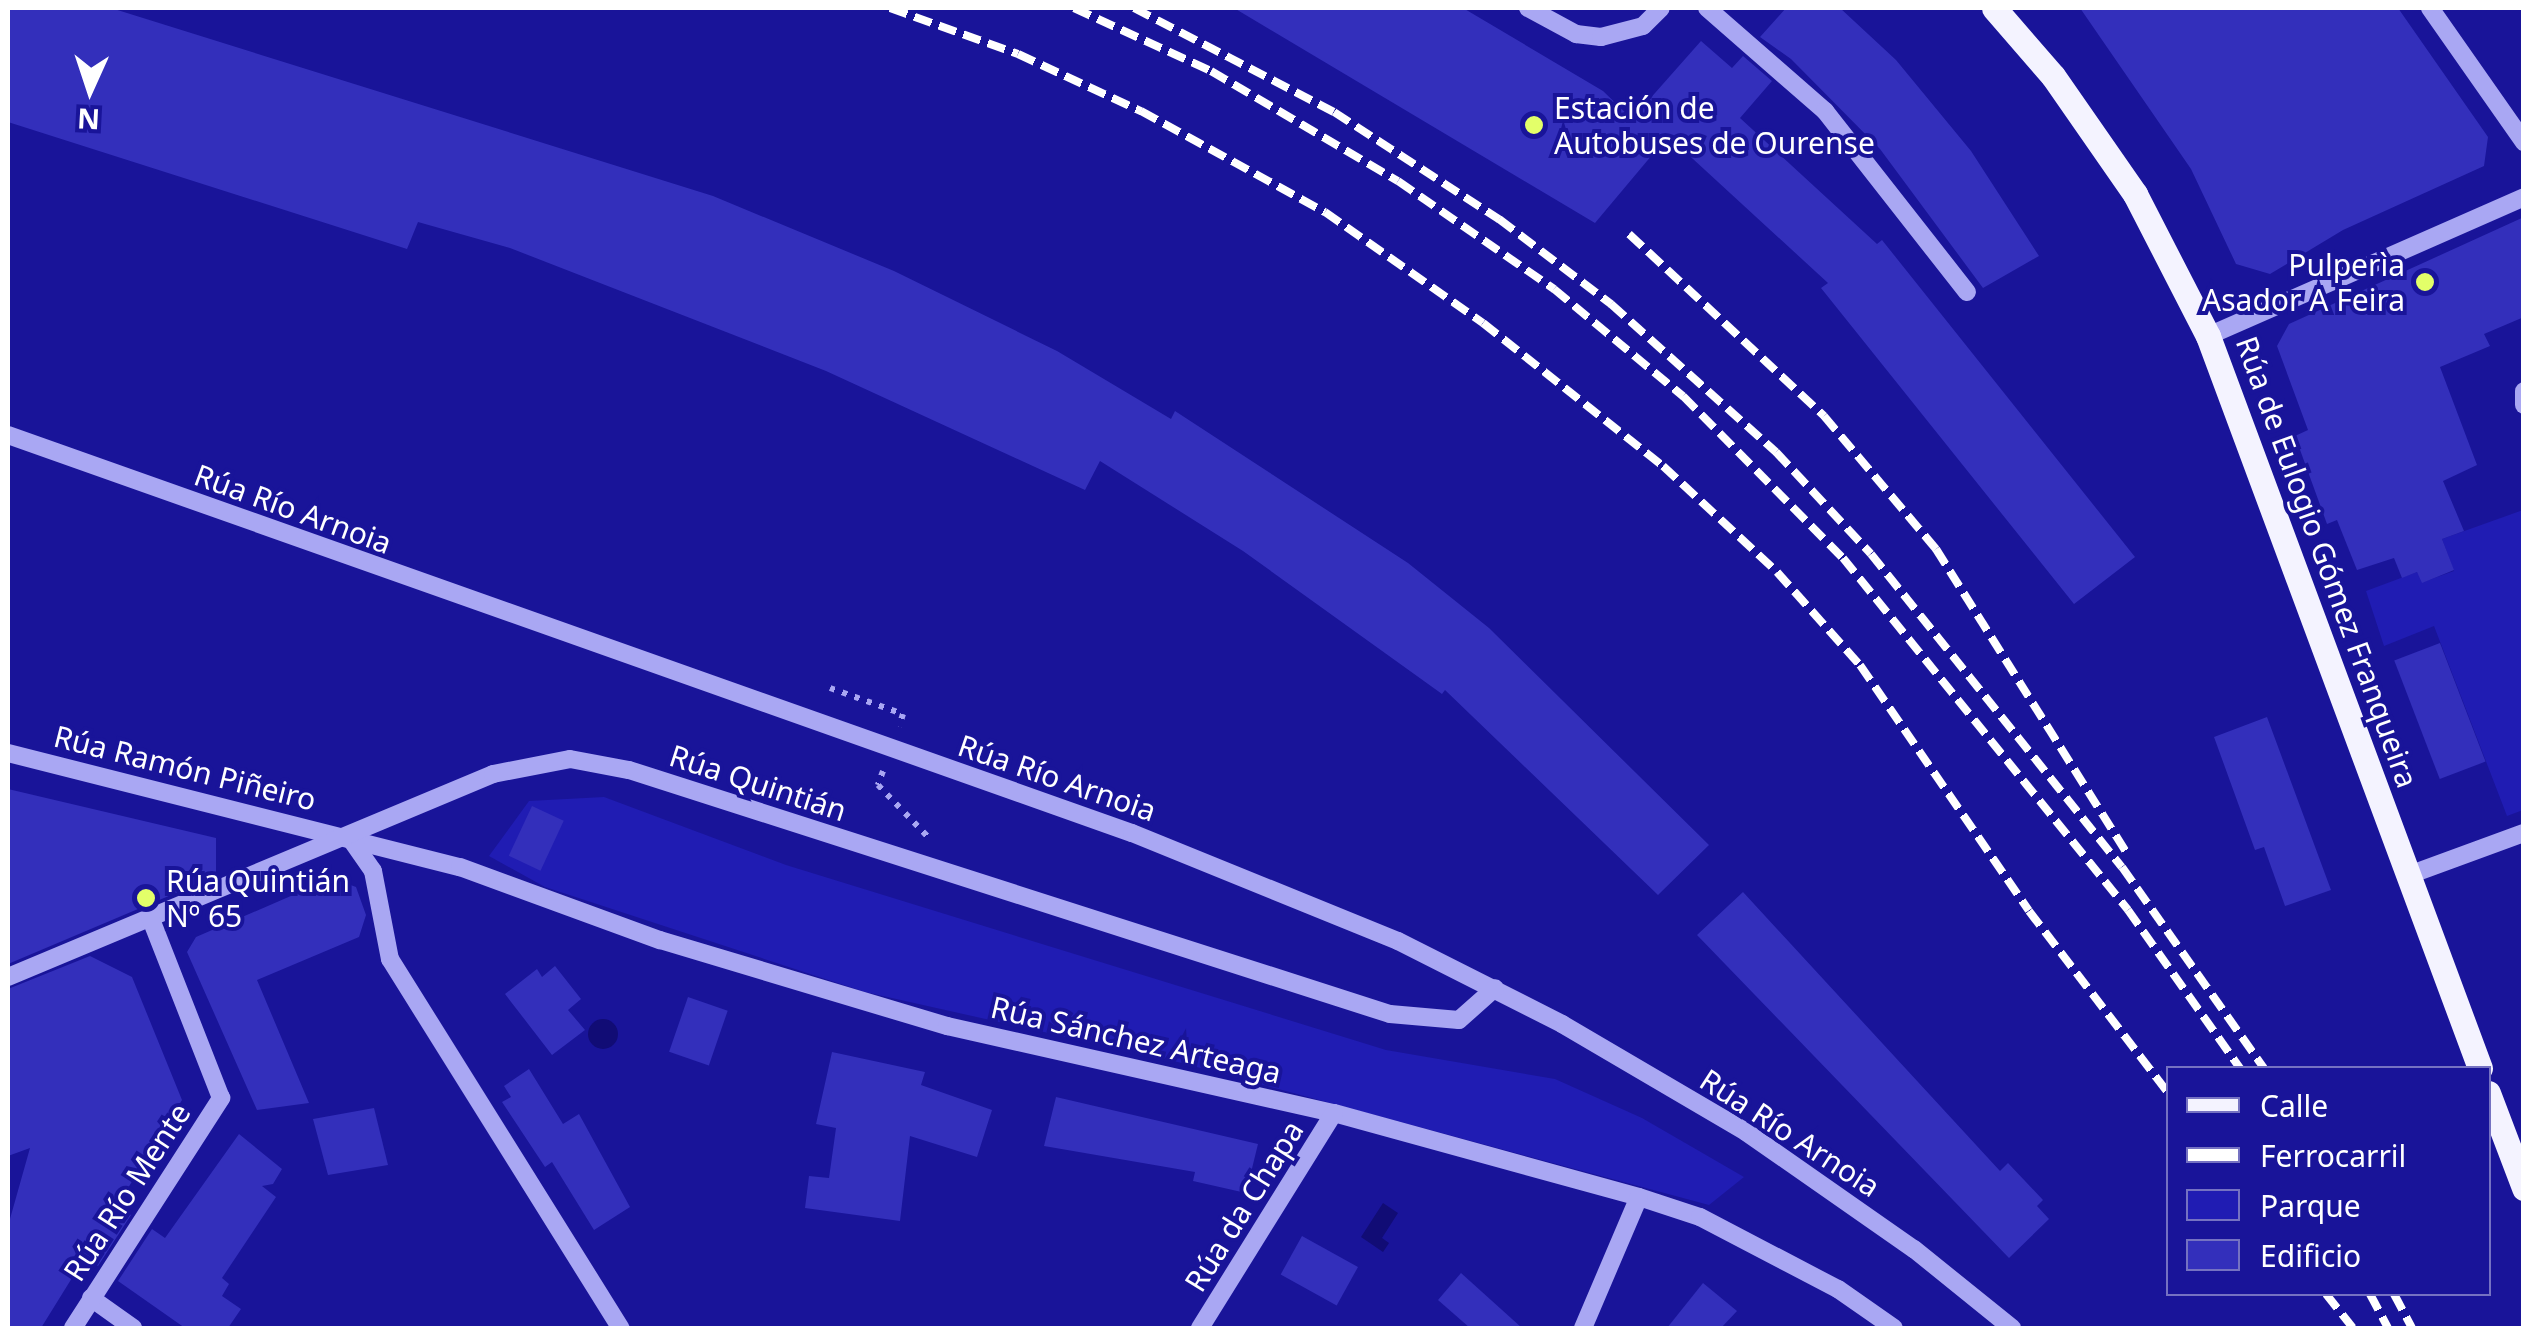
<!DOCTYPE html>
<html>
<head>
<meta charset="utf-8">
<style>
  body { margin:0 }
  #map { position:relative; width:2531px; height:1336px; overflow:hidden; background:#191499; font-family:"Noto Sans",sans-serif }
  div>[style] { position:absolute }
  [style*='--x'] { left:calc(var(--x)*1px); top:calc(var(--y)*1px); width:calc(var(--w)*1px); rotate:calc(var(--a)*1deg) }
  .green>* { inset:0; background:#201cb3 }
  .water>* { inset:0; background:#110c75 }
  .round { border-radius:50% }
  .building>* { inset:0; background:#332fbb; transform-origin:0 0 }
  .path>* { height:6px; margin-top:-3px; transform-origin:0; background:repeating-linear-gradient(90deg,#a9a7f3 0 5px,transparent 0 13px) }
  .minor>* { height:18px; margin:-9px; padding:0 9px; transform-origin:9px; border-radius:9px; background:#a9a7f3 }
  .major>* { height:25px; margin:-12.5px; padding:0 12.5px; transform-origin:12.5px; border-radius:12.5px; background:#f4f3ff }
  .rail>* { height:8px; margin-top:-4px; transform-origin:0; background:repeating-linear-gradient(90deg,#fff 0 18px,transparent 0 26px) }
  .dots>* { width:28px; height:28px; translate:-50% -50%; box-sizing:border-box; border:5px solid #191499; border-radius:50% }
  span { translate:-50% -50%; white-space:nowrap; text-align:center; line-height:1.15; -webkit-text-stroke:8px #191499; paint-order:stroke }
  .poi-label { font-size:30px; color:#fff }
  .left { translate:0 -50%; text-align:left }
  .right { translate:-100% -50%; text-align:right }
  .street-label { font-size:30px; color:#fff }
  .frame { position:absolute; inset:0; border:10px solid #fff; pointer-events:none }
  .legend { position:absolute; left:2166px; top:1066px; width:325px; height:230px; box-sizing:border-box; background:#191499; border:2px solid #7572c2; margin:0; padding:12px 18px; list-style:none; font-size:30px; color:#fff }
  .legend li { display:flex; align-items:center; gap:20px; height:50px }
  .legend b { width:50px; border:2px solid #7572c2 }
  .north { position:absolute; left:40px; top:40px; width:100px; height:100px; -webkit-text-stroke:8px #191499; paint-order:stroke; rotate:183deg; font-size:28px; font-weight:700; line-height:40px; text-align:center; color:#fff }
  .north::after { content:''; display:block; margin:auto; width:35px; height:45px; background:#fff; clip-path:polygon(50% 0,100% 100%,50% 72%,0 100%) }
</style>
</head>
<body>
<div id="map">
  <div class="green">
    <i style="clip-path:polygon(2523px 510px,2523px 810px,2507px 816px,2434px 626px,2384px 646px,2366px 591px,2417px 572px,2423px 582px,2454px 571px,2442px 539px)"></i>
    <i style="clip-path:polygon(604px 797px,786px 865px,1386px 1050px,1555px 1079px,1642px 1118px,1744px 1177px,1709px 1205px,1182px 1063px,865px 992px,545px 887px,489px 856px,529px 801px)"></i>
  </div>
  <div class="water">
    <i class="round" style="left:588px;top:1019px;width:30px;height:30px"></i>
    <i style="clip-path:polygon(1383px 1203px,1398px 1213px,1382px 1238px,1389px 1243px,1383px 1252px,1361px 1237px)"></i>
  </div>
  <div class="building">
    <i style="clip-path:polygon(8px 8px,111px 8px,713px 196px,894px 271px,1057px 351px,1171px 419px,1175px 411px,1408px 563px,1489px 628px,1709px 845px,1658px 895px,1445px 690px,1442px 694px,1243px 551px,1100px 461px,1085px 490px,826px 371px,510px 248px,418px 222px,407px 249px,8px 122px)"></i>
    <i style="clip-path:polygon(1234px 8px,1463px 8px,1603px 91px,1632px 119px,1701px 41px,1732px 68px,1743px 56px,1772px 81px,1740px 118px,1877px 244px,1882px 240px,2135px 557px,2074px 604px,1821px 288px,1828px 283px,1668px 136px,1595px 223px)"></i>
    <i style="clip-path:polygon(1786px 8px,1840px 8px,1896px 60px,1971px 151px,2039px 256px,1983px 288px,1880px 149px,1791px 59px,1760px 37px)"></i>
    <i style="clip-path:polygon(2080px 8px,2398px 8px,2488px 137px,2484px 166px,2343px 230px,2270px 274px,2236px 264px,2191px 169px)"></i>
    <i style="clip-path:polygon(2524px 217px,2524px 317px,2484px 334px,2490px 346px,2440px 367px,2477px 465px,2443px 481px,2464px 531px,2442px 539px,2454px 570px,2422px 583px,2417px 572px,2402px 578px,2394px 558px,2357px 570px,2337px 520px,2327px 524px,2295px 436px,2308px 430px,2277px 346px,2289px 324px)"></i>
    <i style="left:2440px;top:643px;width:127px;height:49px;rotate:69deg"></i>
    <i style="clip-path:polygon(2267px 717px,2331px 890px,2285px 906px,2264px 847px,2255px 850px,2214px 737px)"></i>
    <i style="clip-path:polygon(8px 789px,216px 838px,216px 876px,8px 964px)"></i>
    <i style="left:532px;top:806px;width:35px;height:55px;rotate:25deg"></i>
    <i style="clip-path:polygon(340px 881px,356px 887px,366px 915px,359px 937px,257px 980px,309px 1103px,257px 1110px,187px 952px,196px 937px,323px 882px)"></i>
    <i style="clip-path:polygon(1743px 892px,2000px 1171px,2008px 1163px,2043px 1200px,2037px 1206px,2049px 1219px,2009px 1258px,1697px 935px)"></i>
    <i style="clip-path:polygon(90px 956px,132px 977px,182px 1100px,117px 1206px,131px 1215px,98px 1266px,85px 1257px,41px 1328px,8px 1328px,8px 1226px,30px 1148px,8px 1156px,8px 989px)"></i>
    <i style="clip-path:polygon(555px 966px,581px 999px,568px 1010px,585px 1030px,552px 1055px,505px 994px,537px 969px,542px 977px)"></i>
    <i style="left:688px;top:997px;width:42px;height:58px;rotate:19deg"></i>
    <i style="clip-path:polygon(832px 1052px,925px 1072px,921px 1085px,992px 1110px,977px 1157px,910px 1136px,900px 1221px,805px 1208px,809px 1176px,829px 1178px,836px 1128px,816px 1124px)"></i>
    <i style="clip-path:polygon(529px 1069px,563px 1124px,579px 1114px,630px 1207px,594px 1230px,552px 1162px,545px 1167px,502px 1102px,511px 1097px,504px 1086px)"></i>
    <i style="clip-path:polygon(1056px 1097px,1258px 1144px,1246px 1193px,1193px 1181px,1195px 1172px,1044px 1146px)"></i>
    <i style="clip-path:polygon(374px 1108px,388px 1165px,328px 1175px,313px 1119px)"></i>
    <i style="clip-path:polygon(239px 1134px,282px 1169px,273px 1184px,262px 1186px,276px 1197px,222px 1278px,229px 1284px,222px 1296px,241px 1309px,228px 1328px,185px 1328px,118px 1281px,152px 1229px,165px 1238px)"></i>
    <i style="left:1302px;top:1236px;width:64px;height:44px;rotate:29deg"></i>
    <i style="clip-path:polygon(1461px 1273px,1522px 1328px,1470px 1328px,1438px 1300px)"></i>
    <i style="clip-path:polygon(1703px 1283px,1737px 1311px,1721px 1328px,1667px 1328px)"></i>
  </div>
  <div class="path">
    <i style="--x:830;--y:688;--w:77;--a:19.6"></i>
    <i style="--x:903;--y:714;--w:13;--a:108"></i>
    <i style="--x:883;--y:771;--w:15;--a:110"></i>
    <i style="--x:878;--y:785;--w:72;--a:46.1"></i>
  </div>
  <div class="minor">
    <i style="--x:1528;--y:8;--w:55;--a:28.4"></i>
    <i style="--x:1576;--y:34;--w:25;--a:7"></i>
    <i style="--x:1601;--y:37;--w:43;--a:-14.7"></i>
    <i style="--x:1643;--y:26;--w:25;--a:-45"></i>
    <i style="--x:1707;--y:8;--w:157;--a:41.1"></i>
    <i style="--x:1825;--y:111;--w:230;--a:51.9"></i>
    <i style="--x:2430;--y:8;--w:164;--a:55"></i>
    <i style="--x:2208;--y:336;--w:345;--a:-23.7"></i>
    <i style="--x:2524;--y:391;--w:14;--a:90"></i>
    <i style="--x:8;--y:435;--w:1192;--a:19.5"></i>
    <i style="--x:1132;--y:833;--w:287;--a:22.1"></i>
    <i style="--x:1398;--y:941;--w:184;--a:26.8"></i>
    <i style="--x:1562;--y:1024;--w:213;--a:30.4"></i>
    <i style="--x:1746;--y:1132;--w:205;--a:34.9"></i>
    <i style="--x:1914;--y:1249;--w:126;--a:38.9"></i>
    <i style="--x:8;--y:753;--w:466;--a:14.2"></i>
    <i style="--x:460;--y:867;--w:213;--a:20.1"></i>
    <i style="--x:660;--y:940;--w:300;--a:16.7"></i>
    <i style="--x:947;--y:1026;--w:397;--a:12.7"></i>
    <i style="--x:1334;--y:1113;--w:316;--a:15.4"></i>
    <i style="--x:1639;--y:1197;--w:64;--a:18.2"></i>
    <i style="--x:1700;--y:1217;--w:156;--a:27.6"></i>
    <i style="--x:1838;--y:1289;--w:68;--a:34.9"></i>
    <i style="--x:350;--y:838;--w:40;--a:55.1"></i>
    <i style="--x:373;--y:871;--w:90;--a:79.1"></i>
    <i style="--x:390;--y:959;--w:435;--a:58"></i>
    <i style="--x:2409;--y:875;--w:122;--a:-20.1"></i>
    <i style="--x:8;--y:977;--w:526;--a:-22.71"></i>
    <i style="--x:493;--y:774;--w:78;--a:-11"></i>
    <i style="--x:570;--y:759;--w:60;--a:10.6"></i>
    <i style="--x:629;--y:770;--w:799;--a:17.78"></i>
    <i style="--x:1390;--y:1014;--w:69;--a:5"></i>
    <i style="--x:1459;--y:1020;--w:48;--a:-41.6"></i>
    <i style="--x:91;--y:1298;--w:52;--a:35.5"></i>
    <i style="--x:73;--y:1328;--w:274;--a:-57.2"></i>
    <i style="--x:221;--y:1098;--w:194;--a:-111.4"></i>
    <i style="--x:1200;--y:1328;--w:253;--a:-58.1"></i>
    <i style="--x:1583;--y:1328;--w:142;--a:-66.9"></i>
  </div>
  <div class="major">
    <i style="--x:1994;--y:8;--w:90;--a:49.1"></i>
    <i style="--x:2053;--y:76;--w:144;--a:55.2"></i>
    <i style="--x:2135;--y:194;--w:160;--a:62.8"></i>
    <i style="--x:2208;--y:336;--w:781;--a:69.62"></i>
    <i style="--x:2488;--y:1093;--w:102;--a:69.2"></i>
  </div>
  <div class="rail">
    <i style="--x:890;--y:8;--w:136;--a:19.8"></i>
    <i style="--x:1018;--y:54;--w:136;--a:24.9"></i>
    <i style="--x:1141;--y:111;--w:210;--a:28.8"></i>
    <i style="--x:1325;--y:212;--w:193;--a:35.1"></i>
    <i style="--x:1483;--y:323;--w:230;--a:38.5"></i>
    <i style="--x:1663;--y:466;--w:156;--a:42.9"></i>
    <i style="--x:1777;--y:572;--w:125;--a:48.3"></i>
    <i style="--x:1860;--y:665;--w:298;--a:55.5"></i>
    <i style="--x:2029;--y:911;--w:229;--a:52.6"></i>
    <i style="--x:1074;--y:8;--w:151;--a:24.7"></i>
    <i style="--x:1211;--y:71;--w:217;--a:30.5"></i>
    <i style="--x:1398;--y:181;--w:190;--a:34.7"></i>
    <i style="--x:1554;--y:289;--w:168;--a:39.7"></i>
    <i style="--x:1683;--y:396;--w:228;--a:45.4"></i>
    <i style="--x:1843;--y:558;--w:453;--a:51"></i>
    <i style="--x:2128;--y:910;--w:194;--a:54.7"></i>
    <i style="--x:1134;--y:8;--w:225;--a:27.5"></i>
    <i style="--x:1334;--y:112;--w:197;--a:33"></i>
    <i style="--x:1499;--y:219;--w:141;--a:37.2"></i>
    <i style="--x:1611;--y:304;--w:222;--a:41.9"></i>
    <i style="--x:1776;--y:452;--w:139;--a:47"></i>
    <i style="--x:1871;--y:554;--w:401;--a:51.3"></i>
    <i style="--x:2122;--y:867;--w:246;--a:54.8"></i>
    <i style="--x:1629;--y:234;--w:267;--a:43"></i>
    <i style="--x:1824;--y:416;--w:174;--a:49.9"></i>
    <i style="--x:1936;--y:549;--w:360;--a:57.9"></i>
    <i style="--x:2326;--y:1294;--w:43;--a:51.5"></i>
    <i style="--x:2370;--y:1294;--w:38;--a:62"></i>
    <i style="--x:2394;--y:1294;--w:38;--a:62"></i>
  </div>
  <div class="dots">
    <i style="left:1534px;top:125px;background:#e3ff69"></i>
    <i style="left:2425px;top:282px;background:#e3ff69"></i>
    <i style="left:146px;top:898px;background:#e3ff69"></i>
  </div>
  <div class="poi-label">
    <span class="left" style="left:1554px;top:125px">Estación de<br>Autobuses de Ourense</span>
    <span class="right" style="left:2405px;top:282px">Pulperìa<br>Asador A Feira</span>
    <span class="left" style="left:166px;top:898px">Rúa Quintián<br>Nº 65</span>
  </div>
  <div class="street-label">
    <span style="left:293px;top:509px;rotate:20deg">Rúa Río Arnoia</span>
    <span style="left:2327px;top:562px;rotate:70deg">Rúa de Eulogio Gómez Franqueira</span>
    <span style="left:185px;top:768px;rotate:14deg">Rúa Ramón Piñeiro</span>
    <span style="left:1057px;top:778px;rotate:19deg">Rúa Río Arnoia</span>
    <span style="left:758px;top:783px;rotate:18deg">Rúa Quintián</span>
    <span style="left:1136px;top:1040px;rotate:13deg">Rúa Sánchez Arteaga</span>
    <span style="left:1790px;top:1133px;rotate:33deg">Rúa Río Arnoia</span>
    <span style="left:127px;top:1192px;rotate:-57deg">Rúa Río Mente</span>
    <span style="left:1244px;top:1206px;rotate:-58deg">Rúa da Chapa</span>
  </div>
  <div class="frame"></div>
  <ul class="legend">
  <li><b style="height:12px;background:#f4f3ff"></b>Calle</li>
  <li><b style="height:12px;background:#fff"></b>Ferrocarril</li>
  <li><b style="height:28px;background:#201cb3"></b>Parque</li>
  <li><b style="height:28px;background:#332fbb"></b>Edificio</li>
  </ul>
  <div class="north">N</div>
</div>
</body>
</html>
